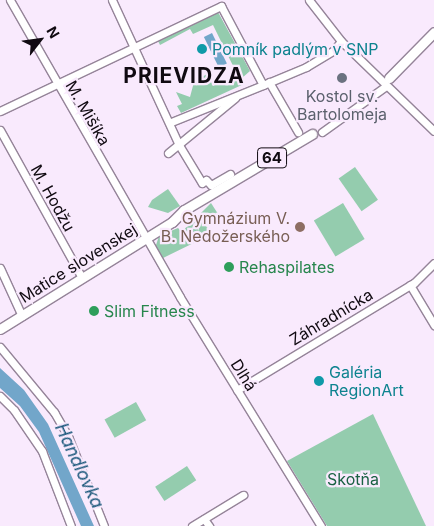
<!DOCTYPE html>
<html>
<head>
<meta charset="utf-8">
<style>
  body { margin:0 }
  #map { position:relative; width:434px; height:526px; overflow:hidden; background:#f9eafd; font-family:Inter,sans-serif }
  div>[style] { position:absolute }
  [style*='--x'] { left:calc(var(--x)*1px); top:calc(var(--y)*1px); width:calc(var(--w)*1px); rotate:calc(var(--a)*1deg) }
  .green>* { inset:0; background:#94ccae; transform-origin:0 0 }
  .water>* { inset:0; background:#72a6ca; transform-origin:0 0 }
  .roads { filter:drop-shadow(1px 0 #958499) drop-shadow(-1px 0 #958499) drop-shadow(0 1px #958499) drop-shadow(0 -1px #958499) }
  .minor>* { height:7px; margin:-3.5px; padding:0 3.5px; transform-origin:3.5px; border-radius:3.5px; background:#fff }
  .major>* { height:9px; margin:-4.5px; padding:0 4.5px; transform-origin:4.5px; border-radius:4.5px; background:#fff }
  .dots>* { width:14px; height:14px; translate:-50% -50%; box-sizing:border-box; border:2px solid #f9eafd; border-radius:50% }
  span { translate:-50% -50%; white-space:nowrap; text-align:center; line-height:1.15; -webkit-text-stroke:4.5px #f9eafd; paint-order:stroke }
  .shield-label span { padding:1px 4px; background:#f9eafd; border:1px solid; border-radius:4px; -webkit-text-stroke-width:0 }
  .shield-label { font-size:15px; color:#100a11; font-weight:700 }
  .culture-label { font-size:16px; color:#0d838f }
  .left { translate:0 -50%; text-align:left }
  .worship-label { font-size:16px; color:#5b616d }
  .street-label { font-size:16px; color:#100a11 }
  .education-label { font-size:16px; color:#785e54 }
  .right { translate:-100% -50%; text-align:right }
  .leisure-label { font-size:16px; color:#27864d }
  .park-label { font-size:16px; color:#1a6143 }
  .water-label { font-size:18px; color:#1a577b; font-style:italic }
  .district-label { font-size:21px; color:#100a11; font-weight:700; letter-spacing:1px }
  .north { position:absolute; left:15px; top:15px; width:50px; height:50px; -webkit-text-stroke:4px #f9eafd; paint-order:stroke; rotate:60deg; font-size:14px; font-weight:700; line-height:20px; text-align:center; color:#100a11 }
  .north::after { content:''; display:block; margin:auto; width:18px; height:22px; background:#100a11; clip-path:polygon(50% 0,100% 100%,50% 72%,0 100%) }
</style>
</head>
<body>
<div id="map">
  <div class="green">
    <i style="clip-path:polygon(218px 12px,250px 71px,242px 78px,244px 84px,181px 113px,177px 106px,182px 104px,176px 92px,190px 97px,194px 82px,207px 74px,213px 86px,237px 74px,213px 25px,193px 34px,190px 29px,160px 45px,158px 41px,168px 33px)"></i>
    <i style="left:355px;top:167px;width:40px;height:20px;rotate:55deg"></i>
    <i style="clip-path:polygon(168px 189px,180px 206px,168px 213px,148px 207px,152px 200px)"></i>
    <i style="clip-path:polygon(211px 203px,220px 217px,217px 218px,200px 214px)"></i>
    <i style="left:343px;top:203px;width:42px;height:34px;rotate:59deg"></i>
    <i style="clip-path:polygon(200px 218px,212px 234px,161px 259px,155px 248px,159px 236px,178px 228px,181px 231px)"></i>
    <i style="left:136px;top:402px;width:21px;height:36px;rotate:61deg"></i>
    <i style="clip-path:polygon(373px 414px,426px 526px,327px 526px,287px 461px)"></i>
    <i style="left:187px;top:466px;width:17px;height:38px;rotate:57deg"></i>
  </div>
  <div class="water">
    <i style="left:212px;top:33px;width:34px;height:9px;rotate:64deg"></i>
    <i style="clip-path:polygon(0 368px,24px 390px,48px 424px,94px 526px,81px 526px,39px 432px,20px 406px,0 388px)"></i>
  </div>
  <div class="roads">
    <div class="minor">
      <i style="--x:10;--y:0;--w:342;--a:60.2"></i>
      <i style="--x:180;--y:297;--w:269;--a:58.4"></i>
      <i style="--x:112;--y:0;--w:160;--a:65.2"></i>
      <i style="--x:179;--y:145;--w:44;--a:58.8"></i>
      <i style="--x:202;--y:183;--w:5;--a:-37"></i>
      <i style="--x:206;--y:180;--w:7;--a:45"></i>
      <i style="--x:211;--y:185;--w:22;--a:-30"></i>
      <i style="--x:309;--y:0;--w:52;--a:52"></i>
      <i style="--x:341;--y:41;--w:129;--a:44.1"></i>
      <i style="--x:269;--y:82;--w:58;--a:59.9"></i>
      <i style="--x:263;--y:85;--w:47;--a:-22.7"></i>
      <i style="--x:306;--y:67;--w:33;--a:-31"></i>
      <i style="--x:334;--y:50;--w:11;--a:-52"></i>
      <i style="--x:0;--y:111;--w:245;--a:-25.4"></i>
      <i style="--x:221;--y:6;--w:89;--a:62"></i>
      <i style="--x:263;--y:85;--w:101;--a:158"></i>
      <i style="--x:0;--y:130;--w:169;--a:61"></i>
      <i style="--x:322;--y:132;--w:79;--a:-35.7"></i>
      <i style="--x:168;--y:153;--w:87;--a:-39.4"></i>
      <i style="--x:0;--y:268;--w:53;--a:65.4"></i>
      <i style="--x:410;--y:285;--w:47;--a:59"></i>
      <i style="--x:0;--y:347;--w:85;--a:50.3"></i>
      <i style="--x:54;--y:412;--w:28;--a:60"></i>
      <i style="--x:68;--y:436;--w:97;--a:68.2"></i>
      <i style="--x:237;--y:390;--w:207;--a:-31.2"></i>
      <i style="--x:414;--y:283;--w:28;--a:-45"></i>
      <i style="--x:0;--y:396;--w:20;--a:45"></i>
      <i style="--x:14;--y:410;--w:50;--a:55.7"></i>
      <i style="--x:42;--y:451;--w:80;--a:68.9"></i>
      <i style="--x:204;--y:519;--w:9;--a:54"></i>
      <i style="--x:192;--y:526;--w:60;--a:-31.3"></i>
    </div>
    <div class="major">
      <i style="--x:389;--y:78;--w:64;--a:-45.6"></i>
      <i style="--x:0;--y:329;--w:203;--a:-31.9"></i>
      <i style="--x:172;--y:222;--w:17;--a:-45"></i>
      <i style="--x:184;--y:210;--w:149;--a:-30.7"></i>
    </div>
  </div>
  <div class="dots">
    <i style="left:202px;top:49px;background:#0f9aa8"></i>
    <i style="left:342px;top:78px;background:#6b7280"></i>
    <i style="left:300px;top:227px;background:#8d6e63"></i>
    <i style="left:229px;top:267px;background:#2e9e5b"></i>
    <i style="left:94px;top:311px;background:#2e9e5b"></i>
    <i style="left:319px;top:381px;background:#0f9aa8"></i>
  </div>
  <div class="shield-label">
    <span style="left:272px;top:158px">64</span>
  </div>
  <div class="culture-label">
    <span class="left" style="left:212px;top:49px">Pomník padlým v SNP</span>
    <span class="left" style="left:329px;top:381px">Galéria<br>RegionArt</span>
  </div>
  <div class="worship-label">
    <span style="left:342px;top:105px">Kostol sv.<br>Bartolomeja</span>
  </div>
  <div class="street-label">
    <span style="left:88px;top:113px;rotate:60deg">M. Mišíka</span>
    <span style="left:53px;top:198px;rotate:61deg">M. Hodžu</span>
    <span style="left:78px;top:263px;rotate:-32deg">Matice slovenskej</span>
    <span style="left:331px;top:317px;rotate:-31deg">Záhradnícka</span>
    <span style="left:244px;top:375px;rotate:58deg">Dlhá</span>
  </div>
  <div class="education-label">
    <span class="right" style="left:290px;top:227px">Gymnázium V.<br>B. Nedožerského</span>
  </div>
  <div class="leisure-label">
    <span class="left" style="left:239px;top:267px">Rehaspilates</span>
    <span class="left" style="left:104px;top:311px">Slim Fitness</span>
  </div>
  <div class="park-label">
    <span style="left:353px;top:479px">Skotňa</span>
  </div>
  <div class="water-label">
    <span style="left:79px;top:466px;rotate:65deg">Handlovka</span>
  </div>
  <div class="district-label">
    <span style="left:184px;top:76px">PRIEVIDZA</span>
  </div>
  <div class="north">N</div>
</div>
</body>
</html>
